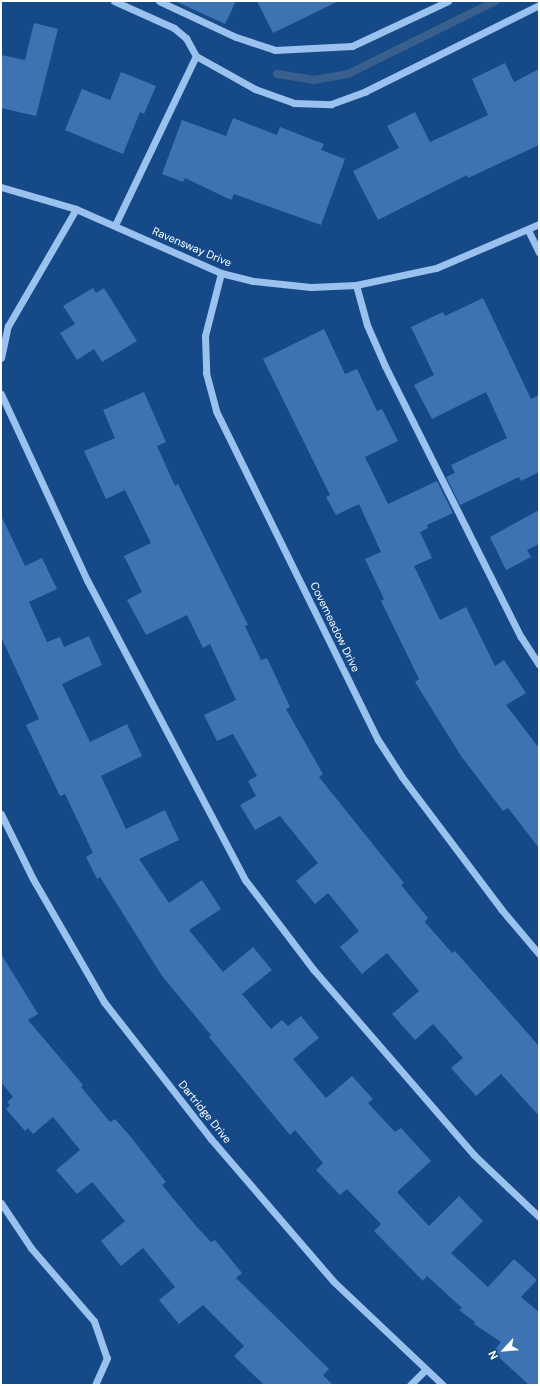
<!DOCTYPE html>
<html>
<head>
<meta charset="utf-8">
<style>
  body { margin:0 }
  #map { position:relative; width:540px; height:1386px; overflow:hidden; background:#154988; font-family:"DM Sans",sans-serif }
  div>[style] { position:absolute }
  [style*='--x'] { left:calc(var(--x)*1px); top:calc(var(--y)*1px); width:calc(var(--w)*1px); rotate:calc(var(--a)*1deg) }
  .stream>* { height:8px; margin:-4px; padding:0 4px; transform-origin:4px; border-radius:4px; background:#385f8e }
  .building>* { inset:0; background:#3d73b2 }
  .minor>* { height:7px; margin:-3.5px; padding:0 3.5px; transform-origin:3.5px; border-radius:3.5px; background:#9bc2ef }
  span { translate:-50% -50%; white-space:nowrap; text-align:center; line-height:1.15; -webkit-text-stroke:4px #154988; paint-order:stroke }
  .street-label { font-size:11px; color:#fff }
  .frame { position:absolute; inset:0; border:2px solid #fff; pointer-events:none }
  .north { position:absolute; left:484px; top:1330px; width:40px; height:40px; -webkit-text-stroke:3px #154988; paint-order:stroke; rotate:244deg; font-size:11px; font-weight:700; line-height:16px; text-align:center; color:#fff }
  .north::after { content:''; display:block; margin:auto; width:14px; height:18px; background:#fff; clip-path:polygon(50% 0,100% 100%,50% 72%,0 100%) }
</style>
</head>
<body>
<div id="map">
  <div class="stream">
    <i style="--x:277;--y:74;--w:37;--a:9"></i>
    <i style="--x:314;--y:80;--w:35;--a:-10"></i>
    <i style="--x:348;--y:74;--w:165;--a:-26.3"></i>
  </div>
  <div class="building">
    <i style="clip-path:polygon(175px 1px,236px 1px,225px 24px)"></i>
    <i style="clip-path:polygon(257px 1px,339px 1px,273px 33px)"></i>
    <i style="clip-path:polygon(34px 23px,58px 29px,36px 116px,1px 108px,1px 55px,25px 60px)"></i>
    <i style="clip-path:polygon(505px 63px,514px 82px,539px 69px,539px 145px,468px 178px,467px 175px,378px 220px,353px 171px,399px 148px,387px 126px,415px 112px,430px 142px,488px 115px,472px 79px)"></i>
    <i style="clip-path:polygon(121px 72px,156px 86px,144px 114px,140px 112px,123px 154px,65px 130px,82px 89px,110px 100px)"></i>
    <i style="clip-path:polygon(233px 118px,277px 135px,280px 127px,324px 144px,321px 150px,345px 159px,321px 225px,234px 194px,231px 200px,185px 178px,183px 182px,162px 174px,182px 120px,226px 136px)"></i>
    <i style="clip-path:polygon(93px 288px,96px 293px,104px 288px,137px 341px,102px 362px,94px 349px,77px 360px,60px 333px,75px 324px,63px 306px)"></i>
    <i style="clip-path:polygon(483px 298px,531px 399px,539px 395px,539px 472px,521px 481px,519px 477px,460px 505px,446px 477px,455px 473px,451px 465px,507px 438px,486px 392px,432px 419px,414px 385px,434px 375px,411px 327px,443px 312px,445px 316px)"></i>
    <i style="clip-path:polygon(324px 329px,345px 374px,357px 369px,377px 411px,382px 409px,398px 441px,365px 457px,388px 504px,437px 481px,453px 513px,427px 525px,428px 528px,420px 532px,432px 558px,414px 566px,440px 620px,466px 607px,495px 666px,504px 660px,526px 693px,506px 705px,539px 748px,539px 848px,508px 808px,503px 811px,461px 756px,415px 682px,419px 679px,381px 601px,384px 599px,365px 559px,381px 552px,359px 504px,336px 515px,326px 497px,330px 495px,263px 359px)"></i>
    <i style="clip-path:polygon(144px 392px,166px 442px,157px 446px,175px 486px,178px 484px,248px 625px,245px 626px,261px 660px,267px 658px,290px 707px,286px 709px,323px 774px,319px 777px,404px 883px,401px 885px,428px 918px,425px 922px,452px 953px,455px 951px,539px 1046px,539px 1116px,501px 1074px,476px 1096px,451px 1068px,463px 1058px,433px 1024px,415px 1040px,392px 1014px,419px 991px,387px 953px,362px 974px,340px 947px,359px 931px,328px 893px,315px 904px,296px 881px,318px 863px,280px 816px,255px 830px,240px 805px,256px 796px,248px 781px,257px 776px,233px 734px,217px 741px,204px 715px,236px 700px,210px 644px,203px 648px,187px 615px,146px 635px,127px 600px,142px 592px,124px 556px,151px 543px,125px 490px,106px 499px,84px 451px,115px 438px,103px 410px)"></i>
    <i style="clip-path:polygon(539px 510px,539px 544px,527px 550px,531px 557px,506px 570px,490px 537px)"></i>
    <i style="clip-path:polygon(1px 515px,25px 566px,42px 558px,57px 589px,29px 602px,47px 642px,60px 637px,64px 647px,89px 636px,102px 665px,62px 684px,90px 742px,127px 724px,142px 756px,101px 776px,126px 829px,165px 810px,179px 840px,139px 859px,169px 903px,202px 880px,221px 909px,189px 930px,223px 972px,253px 947px,272px 970px,242px 994px,271px 1029px,282px 1020px,288px 1026px,301px 1016px,319px 1038px,293px 1059px,326px 1098px,352px 1076px,373px 1099px,368px 1103px,395px 1132px,401px 1128px,431px 1161px,397px 1192px,429px 1226px,459px 1196px,483px 1221px,451px 1253px,488px 1287px,514px 1259px,537px 1280px,521px 1297px,539px 1312px,539px 1385px,529px 1385px,493px 1352px,501px 1342px,474px 1324px,475px 1322px,459px 1310px,462px 1308px,427px 1276px,423px 1281px,374px 1231px,381px 1224px,347px 1189px,340px 1195px,316px 1170px,323px 1163px,295px 1130px,290px 1135px,209px 1037px,211px 1035px,162px 976px,100px 877px,97px 879px,86px 857px,93px 853px,65px 794px,60px 796px,26px 725px,39px 719px,1px 637px)"></i>
    <i style="clip-path:polygon(1px 954px,38px 1014px,28px 1020px,83px 1085px,81px 1087px,110px 1122px,115px 1119px,130px 1136px,166px 1182px,162px 1185px,196px 1226px,211px 1242px,215px 1240px,242px 1273px,236px 1278px,329px 1369px,323px 1375px,333px 1385px,264px 1385px,234px 1356px,244px 1346px,203px 1305px,179px 1324px,159px 1300px,175px 1287px,143px 1248px,121px 1266px,101px 1241px,125px 1221px,92px 1182px,77px 1194px,56px 1170px,80px 1150px,53px 1117px,33px 1134px,28px 1128px,25px 1131px,6px 1109px,10px 1105px,7px 1102px,13px 1097px,1px 1082px)"></i>
  </div>
  <div class="minor">
    <i style="--x:114;--y:1;--w:66;--a:24.2"></i>
    <i style="--x:174;--y:28;--w:16;--a:40"></i>
    <i style="--x:186;--y:38;--w:21;--a:61"></i>
    <i style="--x:196;--y:56;--w:68;--a:29.2"></i>
    <i style="--x:255;--y:89;--w:41;--a:19.7"></i>
    <i style="--x:294;--y:103;--w:37;--a:2"></i>
    <i style="--x:331;--y:104;--w:37;--a:-20"></i>
    <i style="--x:366;--y:91;--w:193;--a:-26.4"></i>
    <i style="--x:159;--y:1;--w:85;--a:25.1"></i>
    <i style="--x:236;--y:37;--w:41;--a:18.4"></i>
    <i style="--x:275;--y:50;--w:77;--a:-3"></i>
    <i style="--x:352;--y:46;--w:106;--a:-25.1"></i>
    <i style="--x:1;--y:187;--w:78;--a:16.3"></i>
    <i style="--x:76;--y:209;--w:158;--a:23.8"></i>
    <i style="--x:221;--y:273;--w:33;--a:14"></i>
    <i style="--x:253;--y:281;--w:58;--a:5.9"></i>
    <i style="--x:311;--y:287;--w:45;--a:-2.5"></i>
    <i style="--x:356;--y:285;--w:82;--a:-12"></i>
    <i style="--x:436;--y:268;--w:112;--a:-23.1"></i>
    <i style="--x:115;--y:225;--w:187;--a:-64.4"></i>
    <i style="--x:528;--y:230;--w:25;--a:64"></i>
    <i style="--x:221;--y:273;--w:65;--a:104.3"></i>
    <i style="--x:205;--y:336;--w:37;--a:88"></i>
    <i style="--x:206;--y:373;--w:39;--a:75"></i>
    <i style="--x:216;--y:411;--w:367;--a:63.8"></i>
    <i style="--x:378;--y:740;--w:44;--a:57"></i>
    <i style="--x:402;--y:777;--w:165;--a:53.1"></i>
    <i style="--x:501;--y:909;--w:59;--a:49.8"></i>
    <i style="--x:356;--y:285;--w:41;--a:74.6"></i>
    <i style="--x:367;--y:325;--w:45;--a:66.3"></i>
    <i style="--x:385;--y:366;--w:303;--a:63.4"></i>
    <i style="--x:521;--y:637;--w:33;--a:57"></i>
    <i style="--x:1;--y:358;--w:33;--a:-78"></i>
    <i style="--x:8;--y:326;--w:135;--a:-59.8"></i>
    <i style="--x:1;--y:394;--w:205;--a:65.2"></i>
    <i style="--x:87;--y:580;--w:340;--a:62.2"></i>
    <i style="--x:246;--y:881;--w:111;--a:52.7"></i>
    <i style="--x:313;--y:969;--w:246;--a:49.1"></i>
    <i style="--x:474;--y:1155;--w:90;--a:43.6"></i>
    <i style="--x:1;--y:814;--w:72;--a:63.8"></i>
    <i style="--x:33;--y:879;--w:142;--a:60"></i>
    <i style="--x:104;--y:1002;--w:174;--a:52"></i>
    <i style="--x:211;--y:1139;--w:187;--a:49.3"></i>
    <i style="--x:333;--y:1281;--w:151;--a:43.4"></i>
    <i style="--x:1;--y:1203;--w:54;--a:56.3"></i>
    <i style="--x:31;--y:1248;--w:96;--a:49.2"></i>
    <i style="--x:94;--y:1321;--w:39;--a:71"></i>
    <i style="--x:107;--y:1358;--w:30;--a:114"></i>
    <i style="--x:410;--y:1385;--w:21;--a:-45"></i>
  </div>
  <div class="street-label">
    <span style="left:192px;top:247px;rotate:23deg">Ravensway Drive</span>
    <span style="left:335px;top:627px;rotate:64deg">Covemeadow Drive</span>
    <span style="left:205px;top:1112px;rotate:51deg">Dartridge Drive</span>
  </div>
  <div class="frame"></div>
  <div class="north">N</div>
</div>
</body>
</html>
